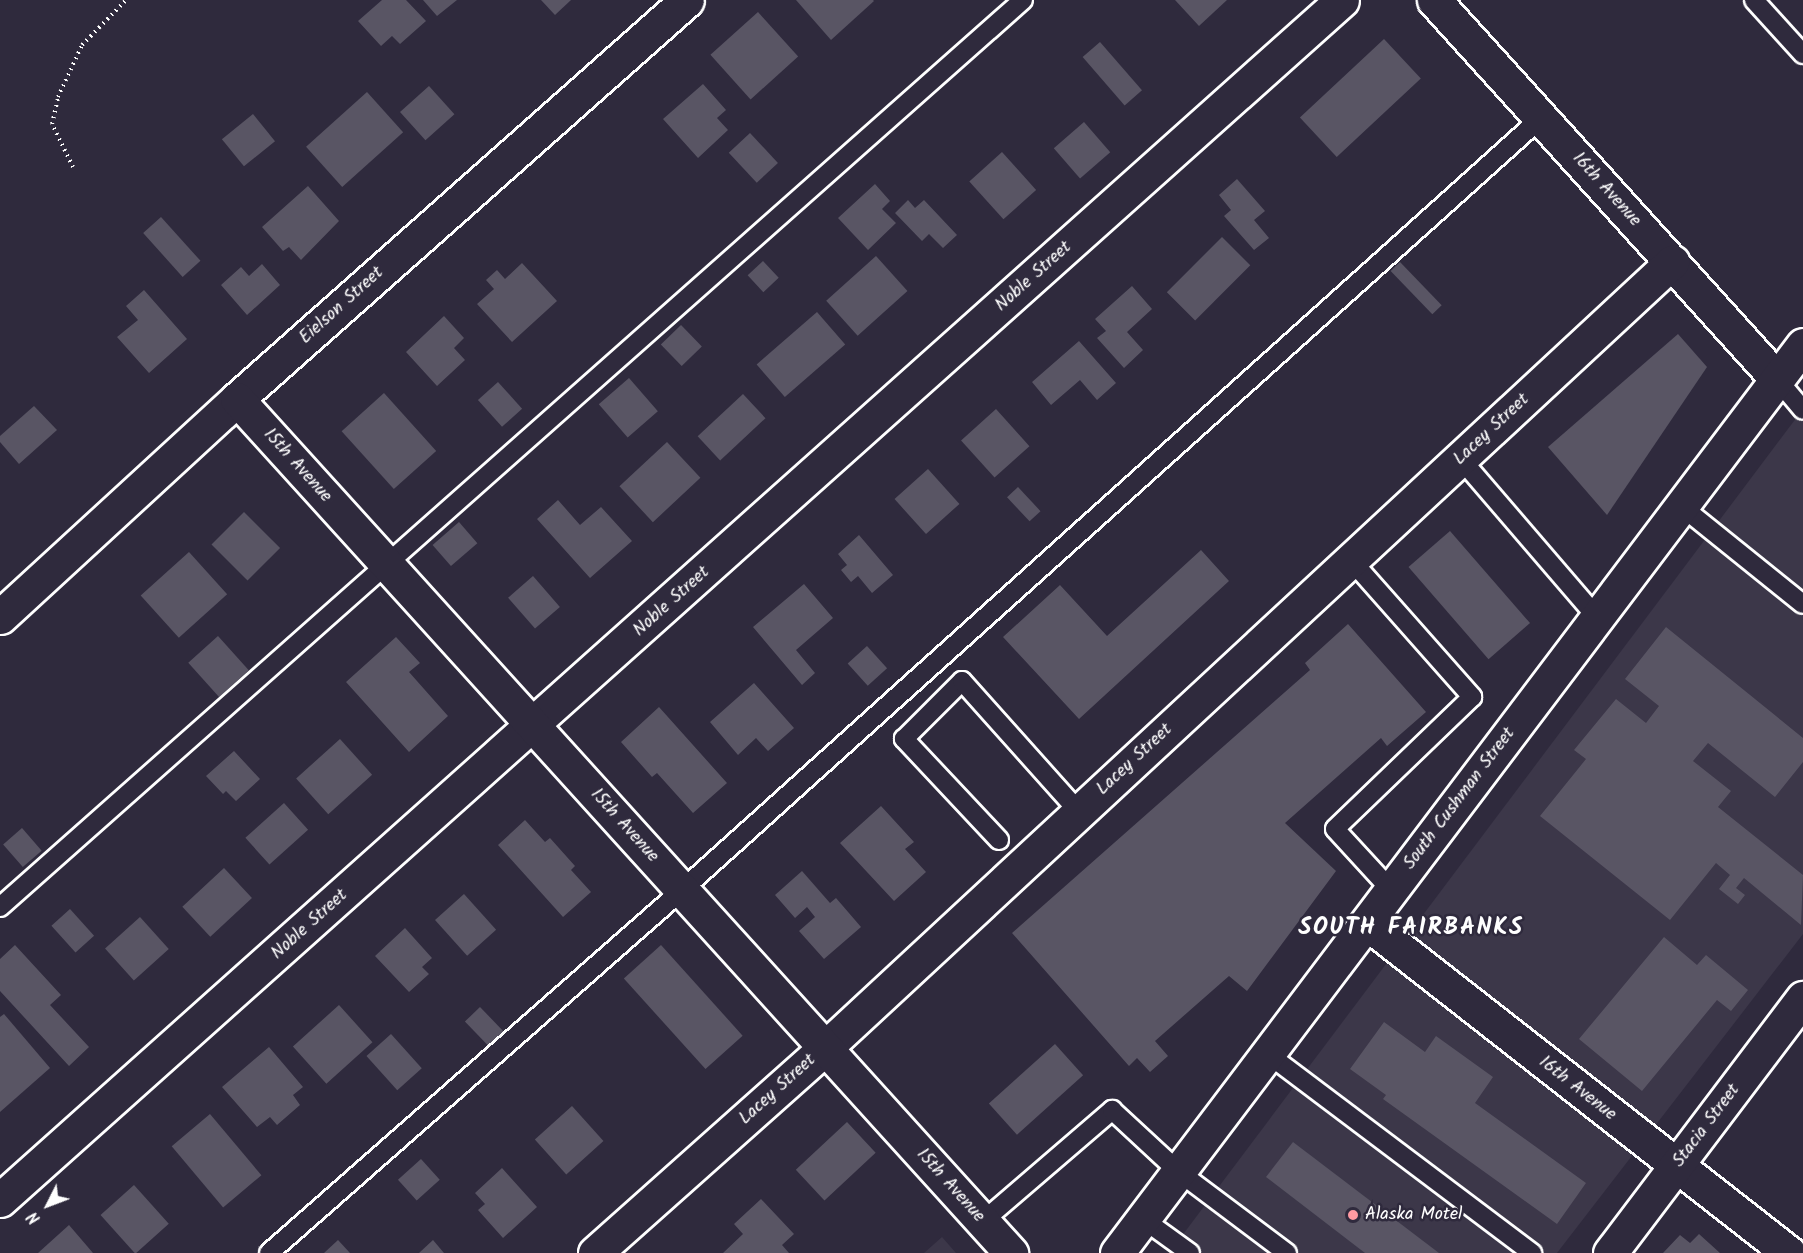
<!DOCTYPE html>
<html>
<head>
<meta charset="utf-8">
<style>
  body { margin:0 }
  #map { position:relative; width:1803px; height:1253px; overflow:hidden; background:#2f2a3d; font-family:Kalam,sans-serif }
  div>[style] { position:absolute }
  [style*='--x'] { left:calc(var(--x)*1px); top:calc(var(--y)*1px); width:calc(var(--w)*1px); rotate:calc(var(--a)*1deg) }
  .built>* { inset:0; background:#3c3749 }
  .building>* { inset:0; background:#595564; transform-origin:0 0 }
  .path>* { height:4px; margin-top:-2px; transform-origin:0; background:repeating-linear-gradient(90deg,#fff 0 1.5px,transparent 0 6px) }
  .roads { filter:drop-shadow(2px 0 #fff) drop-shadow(-2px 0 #fff) drop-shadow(0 2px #fff) drop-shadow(0 -2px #fff) }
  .service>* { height:18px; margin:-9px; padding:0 9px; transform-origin:9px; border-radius:9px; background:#2f2a3d }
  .minor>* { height:33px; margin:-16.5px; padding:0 16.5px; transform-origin:16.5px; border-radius:16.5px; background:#2f2a3d }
  .tertiary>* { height:33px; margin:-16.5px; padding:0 16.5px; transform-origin:16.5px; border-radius:16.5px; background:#2f2a3d }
  .primary>* { height:33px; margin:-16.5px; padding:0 16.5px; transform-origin:16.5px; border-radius:16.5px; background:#2f2a3d }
  .dots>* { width:16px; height:16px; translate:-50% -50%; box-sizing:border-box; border:3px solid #2f2a3d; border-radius:50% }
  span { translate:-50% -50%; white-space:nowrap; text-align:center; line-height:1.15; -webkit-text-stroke:5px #2f2a3d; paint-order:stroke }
  .street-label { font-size:18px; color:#fff }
  .poi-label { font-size:18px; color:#fff }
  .left { translate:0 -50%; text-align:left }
  .district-label { font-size:24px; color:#fff; font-weight:700; letter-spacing:1.5px }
  .north { position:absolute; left:18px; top:1175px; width:60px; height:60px; -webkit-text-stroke:4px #2f2a3d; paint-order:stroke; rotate:228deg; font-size:16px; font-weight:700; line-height:24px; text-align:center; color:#fff }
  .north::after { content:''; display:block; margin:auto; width:21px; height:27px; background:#fff; clip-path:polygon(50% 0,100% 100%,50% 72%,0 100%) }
</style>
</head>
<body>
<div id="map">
  <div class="built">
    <i style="clip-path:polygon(1803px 409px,1803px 934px,1557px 1253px,1169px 1253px)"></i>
    <i style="clip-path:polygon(942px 1237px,956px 1253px,924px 1253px)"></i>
  </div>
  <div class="building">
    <i style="clip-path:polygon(382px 0,406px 0,426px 21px,400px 44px,392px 36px,381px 46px,358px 21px)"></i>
    <i style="clip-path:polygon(423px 0,457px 0,437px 16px)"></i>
    <i style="clip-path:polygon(541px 0,571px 0,555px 15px)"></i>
    <i style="clip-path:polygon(796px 0,873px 0,874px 1px,831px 40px)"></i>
    <i style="clip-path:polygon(1175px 0,1227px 0,1199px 26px)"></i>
    <i style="left:758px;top:12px;width:60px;height:64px;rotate:48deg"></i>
    <i style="left:1384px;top:39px;width:54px;height:115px;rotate:47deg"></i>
    <i style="left:1100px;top:42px;width:64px;height:23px;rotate:49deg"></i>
    <i style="clip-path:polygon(703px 84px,726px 110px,717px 118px,728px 130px,698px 158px,663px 119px)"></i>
    <i style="left:429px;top:86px;width:38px;height:39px;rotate:48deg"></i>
    <i style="left:367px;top:92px;width:54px;height:82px;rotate:48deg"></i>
    <i style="left:253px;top:114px;width:35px;height:40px;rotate:51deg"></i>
    <i style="left:1084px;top:122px;width:40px;height:40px;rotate:49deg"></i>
    <i style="left:750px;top:133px;width:41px;height:29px;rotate:47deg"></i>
    <i style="left:1002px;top:152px;width:51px;height:44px;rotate:48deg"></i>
    <i style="clip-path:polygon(1237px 179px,1265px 211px,1254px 220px,1269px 238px,1254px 250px,1224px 216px,1231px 210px,1219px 195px)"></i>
    <i style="clip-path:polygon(875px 184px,890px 201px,882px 209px,896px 223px,868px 250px,838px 218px)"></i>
    <i style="clip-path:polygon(308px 186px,339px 221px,301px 260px,289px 247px,283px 251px,262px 227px)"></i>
    <i style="clip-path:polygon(908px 200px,915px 208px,924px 200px,957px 235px,943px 248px,929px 234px,922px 241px,895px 213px)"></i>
    <i style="left:161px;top:217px;width:59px;height:24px;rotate:48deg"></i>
    <i style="left:1222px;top:237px;width:40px;height:78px;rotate:45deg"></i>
    <i style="left:876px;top:256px;width:47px;height:67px;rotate:48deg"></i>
    <i style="left:763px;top:261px;width:23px;height:21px;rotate:47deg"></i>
    <i style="left:1400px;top:262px;width:60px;height:13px;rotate:46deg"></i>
    <i style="clip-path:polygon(522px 263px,557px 301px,512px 342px,477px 304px,494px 289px,486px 280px,497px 270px,505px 279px)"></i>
    <i style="clip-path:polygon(262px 264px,280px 285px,247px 315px,221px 285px,241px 267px,249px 276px)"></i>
    <i style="clip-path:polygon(1132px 286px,1152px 309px,1127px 332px,1143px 350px,1124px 368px,1097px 338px,1106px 331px,1095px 319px)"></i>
    <i style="clip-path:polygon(144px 290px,187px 339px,149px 373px,117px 337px,138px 320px,126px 306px)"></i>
    <i style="left:817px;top:312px;width:43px;height:80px;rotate:49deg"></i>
    <i style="clip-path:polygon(444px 316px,464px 338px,454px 348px,465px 360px,437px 386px,406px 352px)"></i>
    <i style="left:681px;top:325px;width:30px;height:28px;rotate:46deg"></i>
    <i style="clip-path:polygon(1678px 334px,1707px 367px,1607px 515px,1548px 447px)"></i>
    <i style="clip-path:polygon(1079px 341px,1116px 383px,1097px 400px,1080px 380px,1051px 405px,1032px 382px)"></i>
    <i style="left:629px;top:378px;width:44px;height:40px;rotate:49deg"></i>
    <i style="left:498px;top:382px;width:36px;height:27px;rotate:48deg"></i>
    <i style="left:384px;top:393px;width:78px;height:57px;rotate:48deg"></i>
    <i style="left:743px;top:394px;width:33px;height:62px;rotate:47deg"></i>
    <i style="clip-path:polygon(34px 406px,57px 430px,19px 464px,0 442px,0 436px)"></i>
    <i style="left:996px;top:409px;width:50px;height:47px;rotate:48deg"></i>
    <i style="left:667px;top:442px;width:49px;height:65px;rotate:47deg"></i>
    <i style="left:928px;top:469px;width:47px;height:45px;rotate:48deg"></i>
    <i style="left:1018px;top:487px;width:33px;height:15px;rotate:47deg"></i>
    <i style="clip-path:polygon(558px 500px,580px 525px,601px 507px,632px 541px,590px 578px,537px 519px)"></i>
    <i style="left:244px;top:512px;width:51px;height:46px;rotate:45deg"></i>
    <i style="left:459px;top:522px;width:28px;height:35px;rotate:49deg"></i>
    <i style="left:1450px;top:531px;width:122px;height:55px;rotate:49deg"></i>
    <i style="clip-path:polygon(859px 535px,893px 575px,872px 593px,858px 576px,851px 582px,841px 570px,847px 565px,838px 554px)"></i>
    <i style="clip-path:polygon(1201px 550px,1229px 581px,1079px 719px,1003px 637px,1060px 585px,1107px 636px)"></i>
    <i style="left:189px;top:552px;width:57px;height:65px;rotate:48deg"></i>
    <i style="left:533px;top:576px;width:41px;height:33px;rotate:49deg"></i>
    <i style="clip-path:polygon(804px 584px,833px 618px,796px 650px,815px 673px,802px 685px,753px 627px)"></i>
    <i style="clip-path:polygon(1348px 624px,1426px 712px,1387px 746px,1381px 738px,1285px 823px,1336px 871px,1247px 991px,1229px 976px,1155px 1041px,1168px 1056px,1150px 1072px,1137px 1058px,1129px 1066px,1012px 933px,1310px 670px,1305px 663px)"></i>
    <i style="clip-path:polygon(1666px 627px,1803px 738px,1803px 762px,1775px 797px,1708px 743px,1693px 761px,1731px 791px,1718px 807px,1803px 875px,1801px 925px,1744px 878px,1736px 888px,1745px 895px,1738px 904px,1719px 889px,1730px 875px,1716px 863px,1670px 920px,1540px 816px,1586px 759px,1574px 750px,1616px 699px,1646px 723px,1659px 706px,1625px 679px)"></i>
    <i style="left:218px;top:636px;width:46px;height:40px;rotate:48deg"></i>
    <i style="clip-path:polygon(396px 637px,420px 663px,409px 672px,448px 716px,409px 752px,346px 682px)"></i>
    <i style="left:867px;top:646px;width:30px;height:26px;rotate:48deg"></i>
    <i style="clip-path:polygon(754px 683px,794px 728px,768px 751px,756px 738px,738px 755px,710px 722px)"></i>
    <i style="clip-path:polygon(659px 707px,727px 783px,693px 813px,657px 773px,652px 777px,621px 742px)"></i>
    <i style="left:340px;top:739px;width:48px;height:59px;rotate:48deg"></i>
    <i style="clip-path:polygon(234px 751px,260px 779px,236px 801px,226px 791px,223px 794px,206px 776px)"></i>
    <i style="left:284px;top:803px;width:36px;height:52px;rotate:48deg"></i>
    <i style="clip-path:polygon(881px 806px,914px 842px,905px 849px,926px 872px,894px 901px,840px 843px)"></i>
    <i style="clip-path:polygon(525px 820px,545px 842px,550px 838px,575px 866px,571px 870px,591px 892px,563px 917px,498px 845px)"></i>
    <i style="left:22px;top:828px;width:30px;height:25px;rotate:49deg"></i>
    <i style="left:224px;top:868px;width:41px;height:57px;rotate:47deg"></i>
    <i style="clip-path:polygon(802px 871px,830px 903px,836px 898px,861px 927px,824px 959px,799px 931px,815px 917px,807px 907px,795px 918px,775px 895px)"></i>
    <i style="left:464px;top:894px;width:48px;height:39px;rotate:48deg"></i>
    <i style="left:70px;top:909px;width:36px;height:25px;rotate:48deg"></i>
    <i style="left:140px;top:917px;width:43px;height:47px;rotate:48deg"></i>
    <i style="clip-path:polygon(405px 928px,432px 958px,422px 967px,429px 974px,409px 992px,375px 956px)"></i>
    <i style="clip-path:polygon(1664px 937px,1697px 965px,1706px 955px,1748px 990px,1731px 1011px,1717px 1000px,1642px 1091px,1579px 1039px)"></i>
    <i style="clip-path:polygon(15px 945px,61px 995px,50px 1005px,89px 1047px,69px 1066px,0 991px,0 959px)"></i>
    <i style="left:661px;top:945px;width:122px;height:50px;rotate:48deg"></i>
    <i style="left:339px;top:1005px;width:50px;height:62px;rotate:48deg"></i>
    <i style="left:480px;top:1007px;width:35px;height:21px;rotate:46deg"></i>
    <i style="clip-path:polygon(4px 1014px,50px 1068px,0 1112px,0 1017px)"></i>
    <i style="clip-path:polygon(1384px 1022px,1425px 1052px,1436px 1036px,1493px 1077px,1475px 1103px,1586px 1183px,1557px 1224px,1383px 1099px,1386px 1095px,1350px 1069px)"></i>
    <i style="left:391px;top:1034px;width:46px;height:33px;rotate:48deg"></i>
    <i style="left:1055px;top:1044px;width:42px;height:89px;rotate:48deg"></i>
    <i style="clip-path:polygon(269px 1047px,303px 1087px,293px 1095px,300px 1105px,277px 1125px,270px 1117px,257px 1127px,222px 1087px)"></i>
    <i style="left:572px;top:1106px;width:47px;height:50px;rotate:48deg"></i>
    <i style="left:210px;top:1114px;width:80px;height:50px;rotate:50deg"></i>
    <i style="left:847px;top:1122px;width:42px;height:70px;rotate:47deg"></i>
    <i style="clip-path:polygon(1293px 1142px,1439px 1253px,1365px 1253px,1266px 1177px)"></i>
    <i style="left:421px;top:1159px;width:28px;height:31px;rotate:48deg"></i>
    <i style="clip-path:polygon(502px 1168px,537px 1207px,503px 1238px,478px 1210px,485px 1204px,475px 1193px)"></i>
    <i style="left:134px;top:1185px;width:52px;height:45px;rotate:48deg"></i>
    <i style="clip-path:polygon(761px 1199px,794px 1234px,782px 1245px,789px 1253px,723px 1253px,743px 1234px,734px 1224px)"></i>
    <i style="clip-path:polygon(69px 1225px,93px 1253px,38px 1253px)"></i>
    <i style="clip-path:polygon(1699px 1234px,1720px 1253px,1663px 1253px,1680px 1235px,1690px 1243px)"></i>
    <i style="clip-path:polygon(338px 1240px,350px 1253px,324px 1253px)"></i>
    <i style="clip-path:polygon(433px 1240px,444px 1253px,419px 1253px)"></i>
  </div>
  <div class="path">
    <i style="--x:73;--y:167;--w:48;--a:-116"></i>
    <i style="--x:52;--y:124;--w:28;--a:-77"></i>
    <i style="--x:58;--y:97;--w:57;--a:-65.2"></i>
    <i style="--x:82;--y:45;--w:63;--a:-45.6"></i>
  </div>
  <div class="roads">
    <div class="service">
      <i style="--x:1754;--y:0;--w:73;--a:47.8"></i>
      <i style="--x:1777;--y:379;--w:40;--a:50"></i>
      <i style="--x:1460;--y:458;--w:210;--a:49.3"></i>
      <i style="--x:1681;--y:506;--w:156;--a:38.8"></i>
      <i style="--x:1351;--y:560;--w:183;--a:48.5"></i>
      <i style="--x:1472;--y:697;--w:190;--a:136.1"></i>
      <i style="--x:1335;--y:829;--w:84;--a:47.4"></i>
      <i style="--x:999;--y:840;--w:139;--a:-133.2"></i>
      <i style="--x:904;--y:739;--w:82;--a:-45"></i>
      <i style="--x:962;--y:681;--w:176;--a:48.2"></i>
      <i style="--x:0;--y:907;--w:1367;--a:-41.56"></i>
      <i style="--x:1268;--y:1054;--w:331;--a:37"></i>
      <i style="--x:1143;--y:1219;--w:58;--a:35.9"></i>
      <i style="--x:982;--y:1222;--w:172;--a:-40.7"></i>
      <i style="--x:1112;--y:1110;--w:91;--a:42.8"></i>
      <i style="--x:1179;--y:1172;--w:135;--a:36.9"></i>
      <i style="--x:269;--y:1253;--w:550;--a:-41.31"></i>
      <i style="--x:682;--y:890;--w:1155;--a:-41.95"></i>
    </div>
    <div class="minor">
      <i style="--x:1434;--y:0;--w:511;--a:47.85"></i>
      <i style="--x:0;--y:617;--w:322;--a:-42.6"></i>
      <i style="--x:237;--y:399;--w:601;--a:-41.56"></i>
      <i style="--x:1367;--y:923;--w:536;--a:38.03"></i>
      <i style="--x:0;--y:1200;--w:1800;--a:-41.8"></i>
      <i style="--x:595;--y:1253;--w:308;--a:-41.7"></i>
      <i style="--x:825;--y:1048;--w:1156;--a:-42.86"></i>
      <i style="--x:1610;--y:1253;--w:320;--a:-52.9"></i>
    </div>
    <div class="tertiary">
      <i style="--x:237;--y:399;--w:1153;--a:47.81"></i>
    </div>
    <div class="primary">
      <i style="--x:1117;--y:1253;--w:1138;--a:-52.93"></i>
    </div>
  </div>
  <div class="dots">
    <i style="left:1353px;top:1215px;background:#ff9aa2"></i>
  </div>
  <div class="street-label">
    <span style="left:1606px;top:190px;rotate:48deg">16th Avenue</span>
    <span style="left:1034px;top:277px;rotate:-42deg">Noble Street</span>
    <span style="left:342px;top:306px;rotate:-42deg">Eielson Street</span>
    <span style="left:1492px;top:430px;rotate:-43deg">Lacey Street</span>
    <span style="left:297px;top:466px;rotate:48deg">15th Avenue</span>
    <span style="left:672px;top:602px;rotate:-42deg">Noble Street</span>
    <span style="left:1135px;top:760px;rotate:-43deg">Lacey Street</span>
    <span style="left:1460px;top:799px;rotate:-53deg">South Cushman Street</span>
    <span style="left:624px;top:826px;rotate:48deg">15th Avenue</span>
    <span style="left:310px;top:925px;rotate:-42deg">Noble Street</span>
    <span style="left:1577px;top:1089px;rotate:38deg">16th Avenue</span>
    <span style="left:778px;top:1090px;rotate:-42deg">Lacey Street</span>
    <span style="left:1707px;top:1126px;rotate:-53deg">Stacia Street</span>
    <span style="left:950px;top:1186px;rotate:48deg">15th Avenue</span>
  </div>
  <div class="poi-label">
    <span class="left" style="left:1365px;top:1215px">Alaska Motel</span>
  </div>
  <div class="district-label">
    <span style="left:1411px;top:928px">SOUTH FAIRBANKS</span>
  </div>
  <div class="north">N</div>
</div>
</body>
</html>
